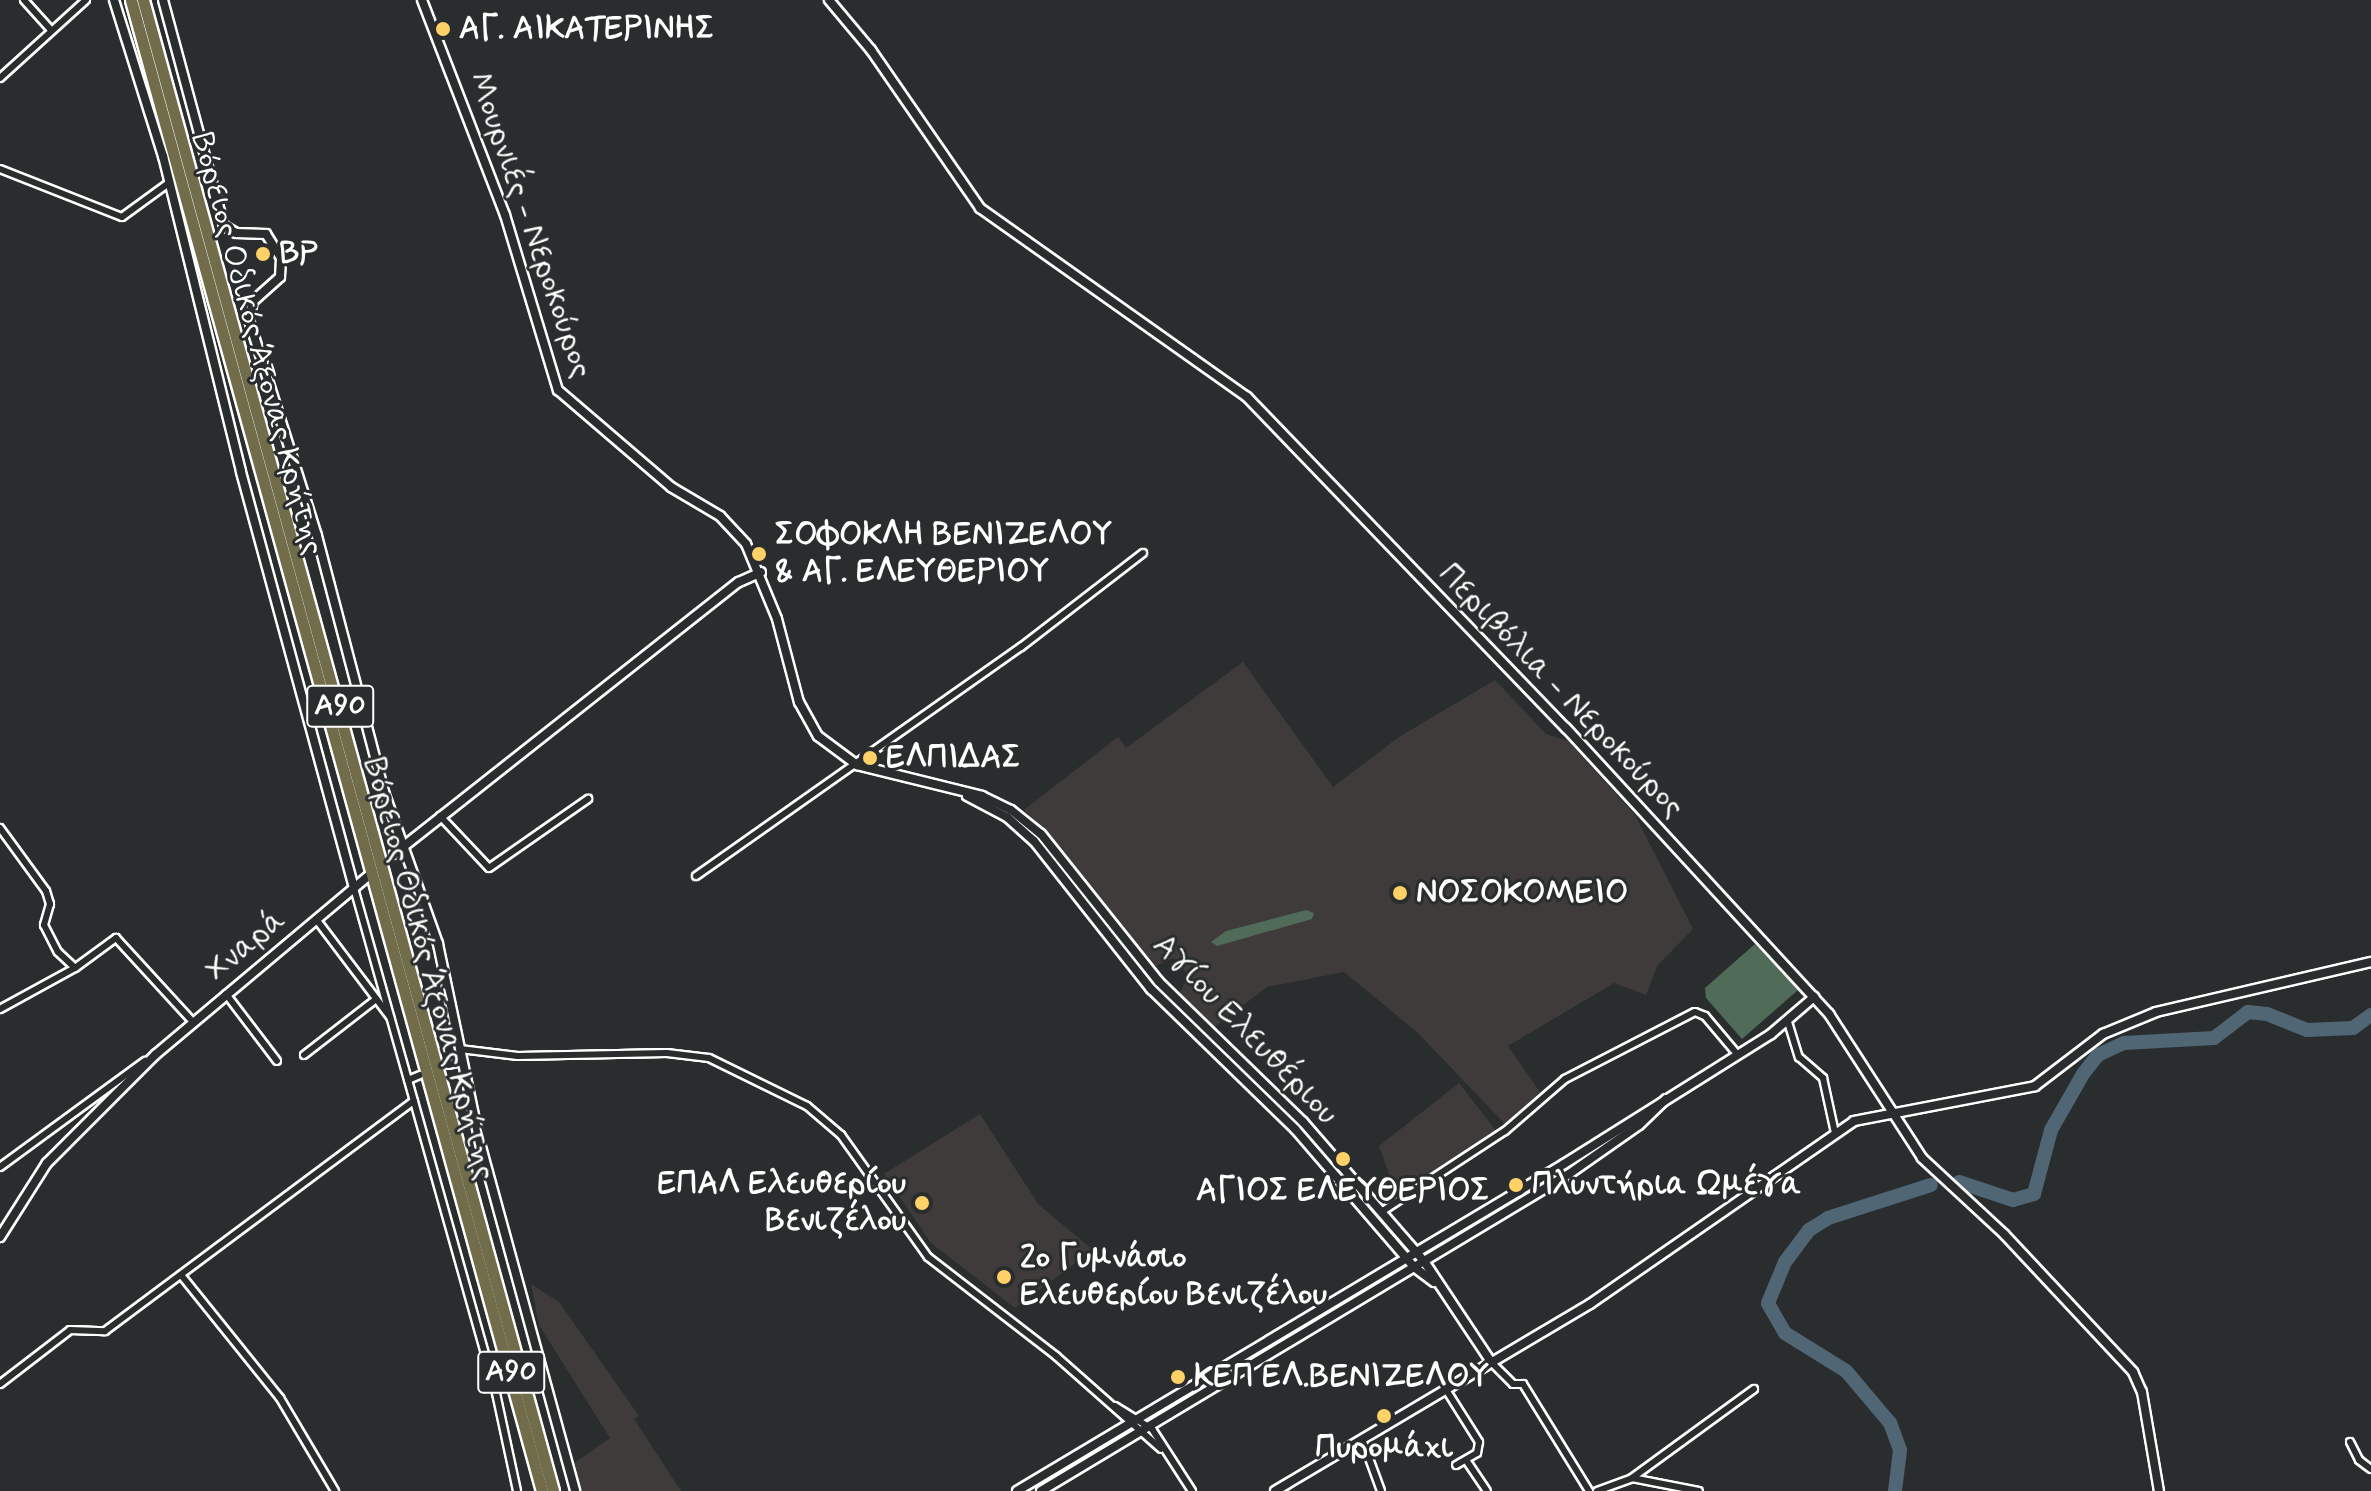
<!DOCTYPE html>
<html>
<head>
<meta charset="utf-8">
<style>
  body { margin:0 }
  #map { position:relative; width:2371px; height:1491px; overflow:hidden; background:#2a2d2e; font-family:Mynerve,sans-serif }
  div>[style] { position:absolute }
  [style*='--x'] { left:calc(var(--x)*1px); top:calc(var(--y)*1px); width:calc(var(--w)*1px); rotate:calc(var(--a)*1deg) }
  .built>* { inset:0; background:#3f3b3b }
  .green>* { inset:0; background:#516b59 }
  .river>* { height:14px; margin:-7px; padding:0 7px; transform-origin:7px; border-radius:7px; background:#506674 }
  .roads { filter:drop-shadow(2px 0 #fff) drop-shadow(-2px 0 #fff) drop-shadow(0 2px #fff) drop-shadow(0 -2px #fff) }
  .street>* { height:6px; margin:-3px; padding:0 3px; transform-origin:3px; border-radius:3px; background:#2a2d2e }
  .secondary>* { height:8px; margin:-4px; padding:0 4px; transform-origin:4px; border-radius:4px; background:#2a2d2e }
  .highway>* { height:11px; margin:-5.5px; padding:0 5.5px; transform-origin:5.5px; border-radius:5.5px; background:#716d4b }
  .dots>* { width:22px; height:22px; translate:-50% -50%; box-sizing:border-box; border:4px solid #2a2d2e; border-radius:50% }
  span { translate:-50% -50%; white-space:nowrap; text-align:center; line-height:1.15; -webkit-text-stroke:6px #2a2d2e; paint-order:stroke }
  .shield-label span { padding:2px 6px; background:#2a2d2e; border:2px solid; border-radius:6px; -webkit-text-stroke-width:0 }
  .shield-label { font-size:30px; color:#fff; font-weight:700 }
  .poi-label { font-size:32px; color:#fff; font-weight:700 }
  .left { translate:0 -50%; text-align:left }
  .right { translate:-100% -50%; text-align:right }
  .street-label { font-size:32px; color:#fff }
</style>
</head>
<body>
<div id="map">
  <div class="built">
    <i style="clip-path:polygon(1243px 662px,1333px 787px,1399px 737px,1495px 680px,1546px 734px,1568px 741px,1635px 815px,1693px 929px,1657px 966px,1646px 995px,1614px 983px,1508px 1046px,1540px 1092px,1505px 1124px,1417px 1032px,1344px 972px,1267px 987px,1212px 1029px,1180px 993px,1188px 975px,1174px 958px,1155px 966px,1147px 961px,1054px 839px,1024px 810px,1118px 737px,1126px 748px)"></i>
    <i style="clip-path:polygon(1459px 1083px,1497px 1132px,1398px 1199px,1379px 1146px)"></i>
    <i style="clip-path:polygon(980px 1114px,1038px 1204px,1093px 1250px,1015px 1308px,931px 1243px,884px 1174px)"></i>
    <i style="clip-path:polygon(531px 1284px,559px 1302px,639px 1416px,634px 1419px,681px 1491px,581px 1491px,573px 1464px,610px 1438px,539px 1325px)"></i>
  </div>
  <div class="green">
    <i style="clip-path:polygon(1306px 910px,1314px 913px,1312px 919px,1217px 946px,1211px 942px,1226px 931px)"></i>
    <i style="clip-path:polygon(1755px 944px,1798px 990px,1742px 1039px,1706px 998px,1705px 988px)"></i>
  </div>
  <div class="river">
    <i style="--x:1959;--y:1182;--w:57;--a:18.4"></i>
    <i style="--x:2013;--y:1200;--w:22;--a:-16"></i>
    <i style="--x:2034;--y:1194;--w:66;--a:-75.1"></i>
    <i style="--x:2051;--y:1130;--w:64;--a:-60.3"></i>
    <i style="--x:2083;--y:1074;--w:24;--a:-52"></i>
    <i style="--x:2098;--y:1055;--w:29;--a:-25"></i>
    <i style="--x:2124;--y:1043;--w:90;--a:-3.2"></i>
    <i style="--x:2214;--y:1038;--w:43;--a:-37.4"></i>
    <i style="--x:2248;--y:1012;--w:19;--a:6"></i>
    <i style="--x:2267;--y:1014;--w:43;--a:21.8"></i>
    <i style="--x:2307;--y:1030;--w:46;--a:-2.5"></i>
    <i style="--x:2353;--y:1028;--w:22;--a:-36"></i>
    <i style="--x:1895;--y:1491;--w:41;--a:-83"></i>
    <i style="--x:1900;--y:1450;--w:29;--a:-110"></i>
    <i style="--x:1890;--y:1423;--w:68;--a:-130.2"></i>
    <i style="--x:1846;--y:1371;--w:72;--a:-148.1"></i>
    <i style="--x:1785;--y:1333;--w:34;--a:-120"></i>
    <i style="--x:1768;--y:1303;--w:44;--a:-67.5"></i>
    <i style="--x:1785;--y:1262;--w:40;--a:-53"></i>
    <i style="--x:1809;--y:1230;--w:22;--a:-32"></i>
    <i style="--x:1828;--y:1218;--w:108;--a:-17.8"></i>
  </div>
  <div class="roads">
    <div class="street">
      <i style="--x:24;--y:0;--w:40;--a:48"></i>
      <i style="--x:0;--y:78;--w:116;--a:-42.2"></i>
      <i style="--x:0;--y:169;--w:131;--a:21.5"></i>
      <i style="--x:122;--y:217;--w:59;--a:-36.1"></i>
      <i style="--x:440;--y:816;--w:71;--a:46.7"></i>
      <i style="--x:489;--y:868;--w:121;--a:-34.9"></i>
      <i style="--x:0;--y:828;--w:78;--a:53.9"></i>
      <i style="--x:46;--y:891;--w:14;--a:73"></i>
      <i style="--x:50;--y:904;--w:22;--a:106"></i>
      <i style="--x:44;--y:925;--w:30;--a:63"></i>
      <i style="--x:58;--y:952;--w:23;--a:43"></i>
      <i style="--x:75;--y:968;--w:51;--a:-36.2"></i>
      <i style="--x:116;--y:938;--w:114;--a:47.5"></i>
      <i style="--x:696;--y:876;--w:398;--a:-35.2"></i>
      <i style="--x:1021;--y:647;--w:154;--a:-37.6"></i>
      <i style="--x:354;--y:888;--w:525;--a:74.29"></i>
      <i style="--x:496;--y:1393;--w:100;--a:77.9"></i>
      <i style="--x:316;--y:919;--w:123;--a:52.9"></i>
      <i style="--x:226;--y:994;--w:84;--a:52.7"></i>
      <i style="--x:0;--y:1009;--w:85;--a:-28.7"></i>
      <i style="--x:1788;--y:1022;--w:37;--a:73"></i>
      <i style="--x:1799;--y:1057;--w:32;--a:41"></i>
      <i style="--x:1823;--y:1078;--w:56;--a:77.7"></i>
      <i style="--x:460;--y:1049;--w:58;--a:6.9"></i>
      <i style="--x:518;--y:1056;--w:149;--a:-1.2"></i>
      <i style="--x:667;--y:1053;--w:42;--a:6.8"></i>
      <i style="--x:709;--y:1058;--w:109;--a:26.1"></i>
      <i style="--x:807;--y:1106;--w:45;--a:40.5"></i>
      <i style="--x:841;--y:1135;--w:150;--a:54.5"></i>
      <i style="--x:928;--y:1257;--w:162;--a:37.7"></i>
      <i style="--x:1056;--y:1356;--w:140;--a:41.5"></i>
      <i style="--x:304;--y:1055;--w:90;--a:-37.8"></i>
      <i style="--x:448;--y:1065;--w:14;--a:-12"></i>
      <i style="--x:408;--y:1080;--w:13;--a:-23"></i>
      <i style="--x:0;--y:1167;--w:180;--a:-36.2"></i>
      <i style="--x:1381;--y:1212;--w:148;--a:-33.2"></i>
      <i style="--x:1505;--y:1131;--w:79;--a:-40.9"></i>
      <i style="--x:1565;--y:1079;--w:146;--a:-27.3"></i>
      <i style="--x:1695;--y:1012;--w:11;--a:22"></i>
      <i style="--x:1705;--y:1016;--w:51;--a:49.8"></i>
      <i style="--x:181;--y:1275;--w:158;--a:51.2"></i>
      <i style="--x:280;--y:1398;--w:108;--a:59.4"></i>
      <i style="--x:1491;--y:1362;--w:31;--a:45"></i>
      <i style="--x:1513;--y:1384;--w:10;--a:0"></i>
      <i style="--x:1523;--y:1384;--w:126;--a:58.3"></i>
      <i style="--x:0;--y:1384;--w:88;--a:-37.6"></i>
      <i style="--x:70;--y:1330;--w:35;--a:2"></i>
      <i style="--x:105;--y:1331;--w:385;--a:-36.7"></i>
      <i style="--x:1445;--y:1388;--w:64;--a:57.8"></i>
      <i style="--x:1479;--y:1442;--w:11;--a:100"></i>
      <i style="--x:1477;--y:1453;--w:24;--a:150"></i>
      <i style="--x:1115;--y:1406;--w:44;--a:31.9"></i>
      <i style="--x:1152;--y:1429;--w:74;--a:57.2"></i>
      <i style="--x:1362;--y:1439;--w:55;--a:69.9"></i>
      <i style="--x:2350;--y:1442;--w:20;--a:63"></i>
      <i style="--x:2359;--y:1460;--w:15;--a:37"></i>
      <i style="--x:1466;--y:1460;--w:37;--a:56"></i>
      <i style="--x:1632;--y:1478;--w:68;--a:11"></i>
      <i style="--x:1597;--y:1491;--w:37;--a:-20"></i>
      <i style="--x:1632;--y:1478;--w:151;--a:-36.1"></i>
    </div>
    <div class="secondary">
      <i style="--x:114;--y:0;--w:164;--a:72.6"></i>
      <i style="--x:163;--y:156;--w:325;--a:76.1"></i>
      <i style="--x:241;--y:472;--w:431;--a:74.8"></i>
      <i style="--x:163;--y:0;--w:234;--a:74.9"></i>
      <i style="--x:224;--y:226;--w:14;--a:30"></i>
      <i style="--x:236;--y:233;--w:30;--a:2"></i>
      <i style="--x:266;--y:234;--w:28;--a:58"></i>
      <i style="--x:281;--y:258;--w:19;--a:93"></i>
      <i style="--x:280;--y:277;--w:36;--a:138"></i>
      <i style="--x:253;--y:301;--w:19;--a:102"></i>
      <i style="--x:249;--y:320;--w:226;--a:72.5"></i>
      <i style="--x:317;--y:536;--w:265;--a:75.3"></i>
      <i style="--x:384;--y:792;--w:161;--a:70.4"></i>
      <i style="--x:438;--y:944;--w:203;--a:78.1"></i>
      <i style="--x:480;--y:1143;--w:361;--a:74.7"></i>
      <i style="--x:422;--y:0;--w:230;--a:68.9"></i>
      <i style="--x:505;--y:215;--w:183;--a:73.2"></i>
      <i style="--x:558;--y:390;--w:149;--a:40.6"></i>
      <i style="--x:671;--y:487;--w:57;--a:30.6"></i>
      <i style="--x:720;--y:516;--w:38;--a:47"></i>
      <i style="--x:746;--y:544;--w:81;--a:67.5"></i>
      <i style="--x:777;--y:619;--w:86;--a:75.2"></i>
      <i style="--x:799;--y:702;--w:39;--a:61"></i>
      <i style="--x:818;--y:736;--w:49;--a:36.6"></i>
      <i style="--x:857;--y:765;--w:129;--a:13.9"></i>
      <i style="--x:982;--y:796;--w:32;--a:26"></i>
      <i style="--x:1011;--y:810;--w:38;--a:39"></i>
      <i style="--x:1041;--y:834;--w:189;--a:51.4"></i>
      <i style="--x:1159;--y:982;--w:201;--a:44.2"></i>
      <i style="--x:1303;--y:1122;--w:184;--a:49"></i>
      <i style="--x:1424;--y:1261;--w:121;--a:56.4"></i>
      <i style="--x:829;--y:0;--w:65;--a:50"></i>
      <i style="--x:871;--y:50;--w:192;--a:55.4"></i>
      <i style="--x:980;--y:208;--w:327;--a:35.3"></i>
      <i style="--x:1247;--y:397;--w:460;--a:46.1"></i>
      <i style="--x:1566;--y:728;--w:389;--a:47.4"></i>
      <i style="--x:1829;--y:1014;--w:171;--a:57.1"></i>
      <i style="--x:1922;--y:1158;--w:112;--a:42.8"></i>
      <i style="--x:2004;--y:1234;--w:189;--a:46.9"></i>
      <i style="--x:2133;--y:1372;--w:22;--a:66"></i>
      <i style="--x:2142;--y:1392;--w:100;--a:80.3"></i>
      <i style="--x:967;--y:796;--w:45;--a:27.7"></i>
      <i style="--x:1007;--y:817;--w:36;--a:42"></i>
      <i style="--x:1034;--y:841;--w:189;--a:51.7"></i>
      <i style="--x:1151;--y:989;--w:201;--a:44.2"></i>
      <i style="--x:1295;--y:1129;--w:182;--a:49.2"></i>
      <i style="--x:1414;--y:1267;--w:25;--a:37"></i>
      <i style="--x:394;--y:854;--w:439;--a:-38.3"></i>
      <i style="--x:739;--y:582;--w:24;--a:-24"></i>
      <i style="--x:0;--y:1237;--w:88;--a:-57.6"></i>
      <i style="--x:47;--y:1163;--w:153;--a:-45"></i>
      <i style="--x:155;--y:1055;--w:278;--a:-40"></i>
      <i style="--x:1017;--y:1491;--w:637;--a:-30.87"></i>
      <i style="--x:1564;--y:1164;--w:244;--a:-32.1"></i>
      <i style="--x:1771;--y:1034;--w:57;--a:-40.7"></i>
      <i style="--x:1041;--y:1491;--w:616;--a:-30.98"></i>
      <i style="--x:1569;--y:1174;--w:85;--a:-35"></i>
      <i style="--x:1639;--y:1125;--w:37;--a:-44"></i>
      <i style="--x:1275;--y:1491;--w:366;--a:-30.7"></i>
      <i style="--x:1590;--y:1304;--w:321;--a:-34.7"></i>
      <i style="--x:1854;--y:1121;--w:184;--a:-10.9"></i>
      <i style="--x:2035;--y:1086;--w:86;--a:-37.4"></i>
      <i style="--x:2103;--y:1034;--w:57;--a:-22.5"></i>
      <i style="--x:2156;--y:1012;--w:221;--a:-13.1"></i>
    </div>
    <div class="highway">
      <i style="--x:131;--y:0;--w:1547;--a:74.59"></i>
      <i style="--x:143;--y:0;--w:1546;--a:74.62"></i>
    </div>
  </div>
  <div class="dots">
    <i style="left:443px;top:29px;background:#ffd166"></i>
    <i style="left:263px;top:254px;background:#ffd166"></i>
    <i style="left:759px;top:554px;background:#ffd166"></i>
    <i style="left:870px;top:758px;background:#ffd166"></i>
    <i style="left:1400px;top:893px;background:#ffd166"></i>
    <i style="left:1343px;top:1159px;background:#ffd166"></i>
    <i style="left:1516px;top:1185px;background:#ffd166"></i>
    <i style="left:922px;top:1203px;background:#ffd166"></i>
    <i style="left:1004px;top:1277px;background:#ffd166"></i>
    <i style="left:1178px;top:1377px;background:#ffd166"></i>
    <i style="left:1384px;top:1416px;background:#ffd166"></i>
  </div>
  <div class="shield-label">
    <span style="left:340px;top:706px">Α90</span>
    <span style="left:511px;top:1372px">Α90</span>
  </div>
  <div class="poi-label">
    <span class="left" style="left:459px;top:29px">ΑΓ. ΑΙΚΑΤΕΡΙΝΗΣ</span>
    <span class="left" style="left:279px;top:254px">BP</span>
    <span class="left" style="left:775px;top:554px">ΣΟΦΟΚΛΗ ΒΕΝΙΖΕΛΟΥ<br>&amp; ΑΓ. ΕΛΕΥΘΕΡΙΟΥ</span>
    <span class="left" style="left:886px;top:758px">ΕΛΠΙΔΑΣ</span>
    <span class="left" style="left:1416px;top:893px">ΝΟΣΟΚΟΜΕΙΟ</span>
    <span class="right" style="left:906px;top:1203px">ΕΠΑΛ Ελευθερίου<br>Βενιζέλου</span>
    <span class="left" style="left:1532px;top:1185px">Πλυντήρια Ωμέγα</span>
    <span style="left:1343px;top:1191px">ΑΓΙΟΣ ΕΛΕΥΘΕΡΙΟΣ</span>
    <span class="left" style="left:1020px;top:1277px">2ο Γυμνάσιο<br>Ελευθερίου Βενιζέλου</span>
    <span class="left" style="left:1194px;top:1377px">ΚΕΠ ΕΛ.ΒΕΝΙΖΕΛΟΥ</span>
    <span style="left:1384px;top:1448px">Πυρομάχι</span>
  </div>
  <div class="street-label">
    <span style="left:530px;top:225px;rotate:71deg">Μουρνιές - Νεροκούρος</span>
    <span style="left:257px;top:344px;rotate:75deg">Βόρειος Οδικός Άξονας Κρήτης</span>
    <span style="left:1561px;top:691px;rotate:46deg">Περιβόλια - Νεροκούρος</span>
    <span style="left:246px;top:946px;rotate:-40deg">Χναρά</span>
    <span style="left:429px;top:969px;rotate:75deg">Βόρειος Οδικός Άξονας Κρήτης</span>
    <span style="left:1245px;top:1030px;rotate:46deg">Αγίου Ελευθέριου</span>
  </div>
</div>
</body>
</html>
